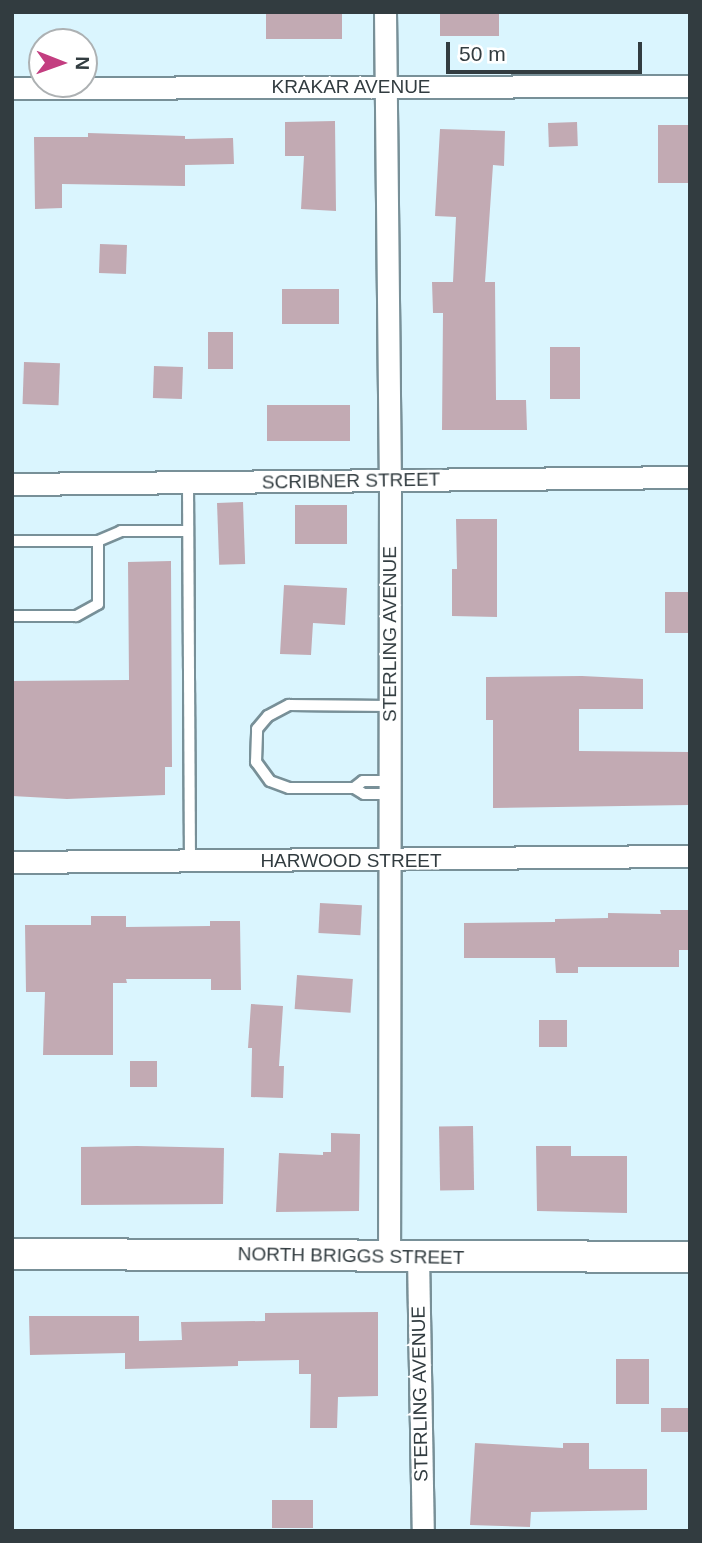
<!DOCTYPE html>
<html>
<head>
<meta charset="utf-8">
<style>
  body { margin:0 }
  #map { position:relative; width:702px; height:1543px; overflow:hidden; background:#daf5fe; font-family:Helvetica,sans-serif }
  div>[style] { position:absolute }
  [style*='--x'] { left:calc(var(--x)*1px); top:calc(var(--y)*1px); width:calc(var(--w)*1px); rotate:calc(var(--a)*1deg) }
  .building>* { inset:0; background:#c2aab3; transform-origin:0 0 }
  .roads { filter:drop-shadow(2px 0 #789098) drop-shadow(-2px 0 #789098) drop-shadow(0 2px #789098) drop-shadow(0 -2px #789098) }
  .lane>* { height:10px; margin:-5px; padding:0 5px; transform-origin:5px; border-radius:5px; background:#fff }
  .street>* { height:21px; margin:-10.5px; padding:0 10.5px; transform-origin:10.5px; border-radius:10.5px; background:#fff }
  .secondary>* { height:30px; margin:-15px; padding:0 15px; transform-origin:15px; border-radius:15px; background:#fff }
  span { translate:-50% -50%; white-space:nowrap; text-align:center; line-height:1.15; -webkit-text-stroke:5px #fff; paint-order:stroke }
  .street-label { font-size:19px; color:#323c40 }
  .frame { position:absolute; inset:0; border:14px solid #323c40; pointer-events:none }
  .north { position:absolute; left:28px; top:28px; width:70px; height:70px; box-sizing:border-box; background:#fff; border:2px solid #adb1b3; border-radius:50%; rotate:91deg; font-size:19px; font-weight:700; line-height:28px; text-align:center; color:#323c40 }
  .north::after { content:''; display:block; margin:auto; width:24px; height:32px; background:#c33e80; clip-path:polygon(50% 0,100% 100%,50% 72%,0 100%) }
  .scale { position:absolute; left:446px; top:42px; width:196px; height:32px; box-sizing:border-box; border:4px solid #323c40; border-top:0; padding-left:9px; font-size:21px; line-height:24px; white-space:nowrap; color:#323c40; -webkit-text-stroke:5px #fff; paint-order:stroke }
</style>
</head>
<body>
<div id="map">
  <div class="building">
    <i style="left:266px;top:12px;width:76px;height:27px"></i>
    <i style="left:440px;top:12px;width:59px;height:24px"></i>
    <i style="clip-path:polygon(335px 121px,336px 211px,301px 209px,304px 156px,285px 156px,285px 122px)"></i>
    <i style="left:577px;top:122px;width:24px;height:29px;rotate:88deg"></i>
    <i style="left:658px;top:125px;width:32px;height:58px"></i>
    <i style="clip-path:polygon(440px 129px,505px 131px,504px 166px,493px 165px,485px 282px,495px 282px,496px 400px,526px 400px,527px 430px,442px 430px,443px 313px,433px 313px,432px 282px,453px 282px,456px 217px,435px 216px)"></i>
    <i style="clip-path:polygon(88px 133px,185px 136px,185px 139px,233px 138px,234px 164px,185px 165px,185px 186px,62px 184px,62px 208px,35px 209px,34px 137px,88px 137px)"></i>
    <i style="left:100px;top:244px;width:27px;height:29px;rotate:2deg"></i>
    <i style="left:282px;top:289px;width:57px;height:35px"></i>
    <i style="left:208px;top:332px;width:25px;height:37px"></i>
    <i style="left:580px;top:347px;width:52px;height:30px;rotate:90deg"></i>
    <i style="left:24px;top:362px;width:36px;height:42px;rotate:2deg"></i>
    <i style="left:154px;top:366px;width:29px;height:32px;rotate:2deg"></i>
    <i style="left:267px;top:405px;width:83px;height:36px"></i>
    <i style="left:243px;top:502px;width:62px;height:26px;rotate:88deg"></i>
    <i style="left:295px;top:505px;width:52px;height:39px"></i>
    <i style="clip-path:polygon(456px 519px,497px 519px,497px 617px,452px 616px,452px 569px,457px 569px)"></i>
    <i style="clip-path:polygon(171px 561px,172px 767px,165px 767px,165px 795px,67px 799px,12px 796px,12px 681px,129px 680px,128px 562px)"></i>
    <i style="clip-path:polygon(284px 585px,347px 588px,345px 625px,313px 623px,311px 655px,280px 654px)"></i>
    <i style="left:665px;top:592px;width:25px;height:41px"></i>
    <i style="clip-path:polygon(582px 676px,643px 679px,643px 709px,579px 709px,579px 751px,689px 752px,689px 805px,493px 808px,493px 720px,486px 720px,486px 677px)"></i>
    <i style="left:320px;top:903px;width:42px;height:30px;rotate:3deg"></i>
    <i style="clip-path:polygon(660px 910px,690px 910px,690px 950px,679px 950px,679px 967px,578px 967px,578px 973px,556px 973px,555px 958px,464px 958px,464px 923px,555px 922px,555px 919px,608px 918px,608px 913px,661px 914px)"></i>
    <i style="clip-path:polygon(91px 916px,126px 916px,126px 927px,210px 926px,210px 921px,240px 921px,241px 990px,211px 990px,211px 979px,126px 979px,127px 983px,113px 983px,113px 1055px,43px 1055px,45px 992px,26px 992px,25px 925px,91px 925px)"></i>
    <i style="left:297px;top:975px;width:56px;height:34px;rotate:4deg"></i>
    <i style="clip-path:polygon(251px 1004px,283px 1006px,279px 1066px,284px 1066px,283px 1098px,251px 1097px,252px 1048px,248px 1048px)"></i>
    <i style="left:539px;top:1020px;width:28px;height:27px"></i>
    <i style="left:130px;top:1061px;width:27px;height:26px"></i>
    <i style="left:473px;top:1126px;width:64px;height:34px;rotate:89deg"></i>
    <i style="clip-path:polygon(331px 1133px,360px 1134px,359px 1211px,276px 1212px,279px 1153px,323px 1155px,323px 1152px,331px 1152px)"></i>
    <i style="clip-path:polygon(137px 1146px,224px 1148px,223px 1204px,81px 1205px,81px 1147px)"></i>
    <i style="clip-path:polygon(536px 1146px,571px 1146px,571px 1156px,627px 1156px,627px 1213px,537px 1211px)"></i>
    <i style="clip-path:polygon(378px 1312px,378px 1396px,338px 1397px,337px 1428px,310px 1428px,311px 1374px,299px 1374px,299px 1360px,238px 1361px,238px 1366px,125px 1369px,125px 1353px,30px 1355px,29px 1316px,139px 1316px,139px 1341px,182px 1340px,181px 1322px,265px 1321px,265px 1313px)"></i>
    <i style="left:616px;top:1359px;width:33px;height:45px"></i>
    <i style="left:690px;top:1408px;width:24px;height:29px;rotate:90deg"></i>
    <i style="clip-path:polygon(475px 1443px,563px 1448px,563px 1443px,589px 1443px,589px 1469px,647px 1469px,647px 1510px,531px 1512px,530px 1527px,470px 1525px)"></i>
    <i style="left:272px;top:1500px;width:41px;height:28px"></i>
  </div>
  <div class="roads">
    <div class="lane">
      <i style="--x:188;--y:483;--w:378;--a:89.7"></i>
      <i style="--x:12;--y:541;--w:86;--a:0"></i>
      <i style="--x:98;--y:541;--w:63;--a:90"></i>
      <i style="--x:98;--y:604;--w:25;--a:151"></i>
      <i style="--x:76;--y:616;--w:64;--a:180"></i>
      <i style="--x:98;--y:541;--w:25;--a:-23"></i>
      <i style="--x:121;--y:531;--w:67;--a:0"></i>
      <i style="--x:354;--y:788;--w:11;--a:-38"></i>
      <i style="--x:363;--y:781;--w:26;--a:0"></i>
      <i style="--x:389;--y:794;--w:25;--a:180"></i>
      <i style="--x:364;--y:794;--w:12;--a:-149"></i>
      <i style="--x:354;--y:788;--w:65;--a:180"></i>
      <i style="--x:289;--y:788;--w:20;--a:-160"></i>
      <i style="--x:270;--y:781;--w:24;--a:-126"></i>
      <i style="--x:256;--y:762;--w:33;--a:-88"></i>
      <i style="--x:257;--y:729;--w:17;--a:-50"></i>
      <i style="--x:268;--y:716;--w:24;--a:-28"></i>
      <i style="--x:289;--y:705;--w:100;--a:0.6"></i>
    </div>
    <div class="street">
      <i style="--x:385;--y:12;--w:469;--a:89.4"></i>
      <i style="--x:390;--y:481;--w:774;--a:90.07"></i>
      <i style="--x:12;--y:88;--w:678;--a:-0.17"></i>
      <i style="--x:12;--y:484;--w:678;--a:-0.59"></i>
      <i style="--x:12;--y:862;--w:678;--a:-0.51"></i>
      <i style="--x:418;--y:1256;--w:275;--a:89"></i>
    </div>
    <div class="secondary">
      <i style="--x:12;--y:1254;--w:678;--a:0.25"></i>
    </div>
  </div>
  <div class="street-label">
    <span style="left:351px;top:87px">KRAKAR AVENUE</span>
    <span style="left:351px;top:481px;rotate:-1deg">SCRIBNER STREET</span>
    <span style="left:390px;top:634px;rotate:-90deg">STERLING AVENUE</span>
    <span style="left:351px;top:861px">HARWOOD STREET</span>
    <span style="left:351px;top:1256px;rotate:1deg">NORTH BRIGGS STREET</span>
    <span style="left:420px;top:1394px;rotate:-91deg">STERLING AVENUE</span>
  </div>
  <div class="frame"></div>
  <div class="north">N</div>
  <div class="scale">50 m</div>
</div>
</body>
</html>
